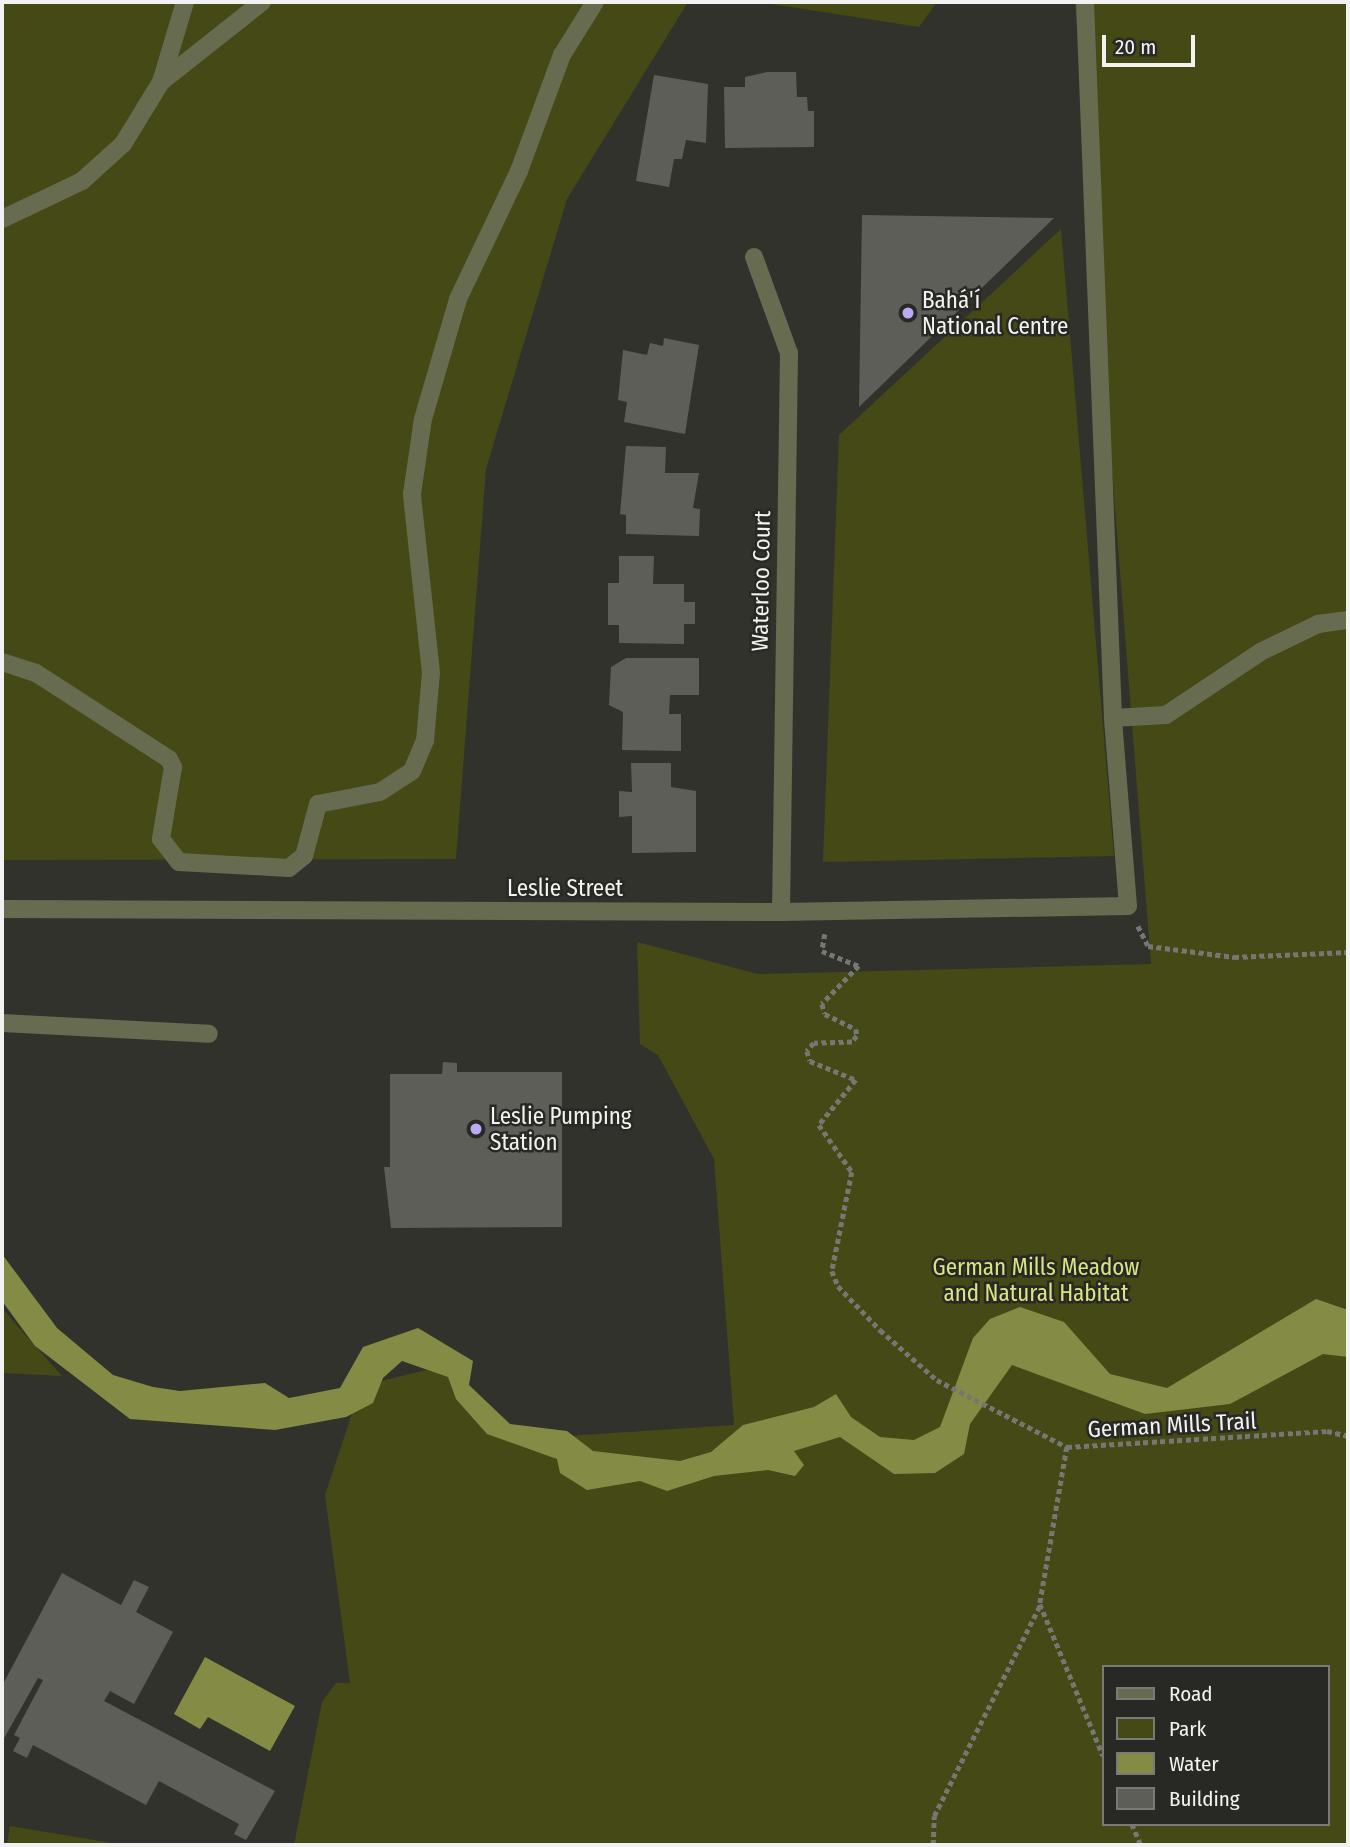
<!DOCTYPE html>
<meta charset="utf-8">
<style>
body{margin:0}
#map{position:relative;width:1350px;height:1847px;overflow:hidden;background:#32322d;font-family:"Fira Sans Condensed",sans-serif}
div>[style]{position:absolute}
.green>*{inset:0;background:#454915}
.water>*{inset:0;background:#848b44}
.building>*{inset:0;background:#5e5e59}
.path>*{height:4.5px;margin-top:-2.25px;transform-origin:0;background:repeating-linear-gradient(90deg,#767672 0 5px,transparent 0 8.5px)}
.minor>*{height:18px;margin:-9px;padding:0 9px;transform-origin:9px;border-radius:9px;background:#676b4f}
.dots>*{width:19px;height:19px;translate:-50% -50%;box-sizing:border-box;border:4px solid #282824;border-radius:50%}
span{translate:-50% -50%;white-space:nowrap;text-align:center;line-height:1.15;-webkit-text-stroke:5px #282824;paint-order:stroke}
.poi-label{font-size:23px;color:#f2f3f0}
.left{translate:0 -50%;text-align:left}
.street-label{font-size:23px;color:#f2f3f0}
.park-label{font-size:23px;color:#dae480}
.frame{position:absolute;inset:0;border:4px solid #f2f3f0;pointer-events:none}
.legend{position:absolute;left:1102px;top:1665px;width:228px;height:161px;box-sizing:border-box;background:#282824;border:2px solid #797976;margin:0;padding:9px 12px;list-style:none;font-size:21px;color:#f2f3f0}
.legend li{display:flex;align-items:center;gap:14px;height:35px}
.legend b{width:35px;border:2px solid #797976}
.scale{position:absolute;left:1102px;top:35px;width:93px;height:32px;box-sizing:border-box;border:4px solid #f2f3f0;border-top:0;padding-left:9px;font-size:21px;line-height:24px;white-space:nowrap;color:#f2f3f0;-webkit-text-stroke:5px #282824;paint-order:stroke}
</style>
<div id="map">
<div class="green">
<div style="clip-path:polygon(2px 2px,688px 2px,567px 199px,486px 469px,456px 859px,2px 860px)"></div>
<div style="clip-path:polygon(759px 2px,937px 2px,919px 27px)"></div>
<div style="clip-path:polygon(evenodd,1075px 2px,1348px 2px,1348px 1845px,294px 1845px,322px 1702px,336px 1683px,350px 1683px,325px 1495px,361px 1386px,442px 1366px,509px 1440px,734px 1425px,714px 1159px,658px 1055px,640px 1044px,637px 942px,758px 974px,1151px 964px,1075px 2px,1103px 1667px,1327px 1667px,1327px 1824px,1103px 1824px,1103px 1667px)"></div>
<div style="clip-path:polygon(1061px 229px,1114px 856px,823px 862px,839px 435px)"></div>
<div style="clip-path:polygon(2px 1308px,35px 1346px,62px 1376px,2px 1373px)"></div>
<div style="clip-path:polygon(10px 1826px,125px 1845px,7px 1845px)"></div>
</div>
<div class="water">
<div style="clip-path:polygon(2px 1254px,57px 1328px,113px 1375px,153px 1387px,180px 1391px,265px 1383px,289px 1398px,340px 1388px,363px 1347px,418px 1328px,473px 1361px,469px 1385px,510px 1424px,567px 1431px,593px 1451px,680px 1461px,711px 1452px,743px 1425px,814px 1407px,836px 1394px,851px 1417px,880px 1437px,914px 1440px,940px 1427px,973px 1338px,990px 1319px,1020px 1307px,1064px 1322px,1110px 1374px,1167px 1388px,1316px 1299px,1348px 1310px,1348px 1357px,1323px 1354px,1230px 1404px,1145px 1414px,1012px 1365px,970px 1424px,964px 1454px,935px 1473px,894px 1474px,840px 1437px,794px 1451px,804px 1465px,795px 1476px,768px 1470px,714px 1476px,667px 1491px,640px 1481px,587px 1490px,560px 1473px,557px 1459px,487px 1434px,456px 1399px,448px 1377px,402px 1361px,383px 1378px,373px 1403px,346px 1417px,275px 1430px,130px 1419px,35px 1346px,2px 1301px)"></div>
<div style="clip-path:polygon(205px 1657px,295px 1706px,270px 1751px,208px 1717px,200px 1729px,174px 1714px)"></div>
</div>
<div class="building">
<div style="clip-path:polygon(767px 72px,796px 72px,797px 97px,807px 97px,808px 111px,814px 111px,814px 147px,725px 148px,724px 87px,745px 87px,745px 77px)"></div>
<div style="clip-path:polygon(654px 75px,708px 84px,706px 143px,686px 140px,682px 159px,674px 159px,669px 187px,636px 181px)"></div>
<div style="clip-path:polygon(862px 215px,1054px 218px,859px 407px)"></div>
<div style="clip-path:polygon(664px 338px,699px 345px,685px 434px,624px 422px,627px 402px,618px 400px,623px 350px,647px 355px,650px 343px,663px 346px)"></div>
<div style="clip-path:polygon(626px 446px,666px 447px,665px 473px,699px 473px,693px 508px,700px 509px,699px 536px,626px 534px,626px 515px,620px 514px)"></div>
<div style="clip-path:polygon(619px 556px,654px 556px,653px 584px,684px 584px,684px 602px,695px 602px,695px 624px,684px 624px,684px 644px,619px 643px,619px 625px,608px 625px,608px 583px,619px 583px)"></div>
<div style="clip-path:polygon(626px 658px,699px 658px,699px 695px,670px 695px,669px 714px,681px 714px,681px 751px,622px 750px,623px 712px,609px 705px,611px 667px)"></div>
<div style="clip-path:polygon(631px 763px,671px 763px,671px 787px,696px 791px,696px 852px,632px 853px,632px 816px,619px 817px,619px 791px,632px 792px)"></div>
<div style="clip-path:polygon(443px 1062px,457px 1063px,457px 1072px,562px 1072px,562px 1227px,391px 1228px,384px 1167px,390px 1167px,390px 1074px,442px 1074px)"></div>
<div style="clip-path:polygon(62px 1573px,121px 1605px,134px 1580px,149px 1587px,136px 1612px,173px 1632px,134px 1704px,110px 1691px,104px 1701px,275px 1791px,246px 1840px,234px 1834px,239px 1824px,159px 1781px,146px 1805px,33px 1745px,27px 1758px,13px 1751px,20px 1738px,14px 1735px,43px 1680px,38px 1678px,2px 1742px,2px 1686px)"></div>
</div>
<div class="path">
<div style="left:1138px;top:926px;width:22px;rotate:63deg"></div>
<div style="left:1148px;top:946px;width:87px;rotate:7.3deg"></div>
<div style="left:1234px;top:957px;width:114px;rotate:-2.5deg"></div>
<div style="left:825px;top:934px;width:17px;rotate:100deg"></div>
<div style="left:822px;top:951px;width:40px;rotate:22deg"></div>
<div style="left:859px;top:966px;width:53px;rotate:134.2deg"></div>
<div style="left:822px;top:1004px;width:10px;rotate:73deg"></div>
<div style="left:825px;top:1014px;width:34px;rotate:26deg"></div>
<div style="left:856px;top:1029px;width:7px;rotate:82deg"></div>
<div style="left:857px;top:1036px;width:8px;rotate:130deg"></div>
<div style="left:852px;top:1042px;width:38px;rotate:178deg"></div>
<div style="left:814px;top:1043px;width:11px;rotate:131deg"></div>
<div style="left:807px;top:1051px;width:10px;rotate:73deg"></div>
<div style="left:810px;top:1061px;width:50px;rotate:22.4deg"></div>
<div style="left:856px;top:1080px;width:58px;rotate:129.4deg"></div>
<div style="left:819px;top:1125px;width:57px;rotate:54.9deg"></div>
<div style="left:852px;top:1172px;width:101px;rotate:101.4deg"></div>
<div style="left:832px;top:1271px;width:16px;rotate:68deg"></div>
<div style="left:838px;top:1286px;width:61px;rotate:46.3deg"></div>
<div style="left:880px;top:1330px;width:76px;rotate:41.3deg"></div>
<div style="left:937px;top:1380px;width:146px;rotate:27.3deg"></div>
<div style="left:1067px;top:1447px;width:260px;rotate:-3.5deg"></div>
<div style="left:1327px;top:1431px;width:22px;rotate:13deg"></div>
<div style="left:1067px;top:1447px;width:159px;rotate:99.8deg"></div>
<div style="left:1040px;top:1604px;width:164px;rotate:67.4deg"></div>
<div style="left:1132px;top:1824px;width:23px;rotate:67deg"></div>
<div style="left:933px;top:1845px;width:29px;rotate:-88deg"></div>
<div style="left:934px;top:1816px;width:236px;rotate:-63.3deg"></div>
</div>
<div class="minor">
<div style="left:161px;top:82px;width:84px;rotate:-73.3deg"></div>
<div style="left:2px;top:219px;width:89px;rotate:-25.4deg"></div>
<div style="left:82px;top:181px;width:55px;rotate:-42.1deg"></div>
<div style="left:123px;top:144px;width:73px;rotate:-58.5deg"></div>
<div style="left:161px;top:82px;width:129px;rotate:-38.4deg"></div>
<div style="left:754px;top:257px;width:102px;rotate:70deg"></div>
<div style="left:789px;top:353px;width:559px;rotate:90.82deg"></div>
<div style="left:2px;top:662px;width:36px;rotate:18deg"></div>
<div style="left:36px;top:673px;width:158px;rotate:32.9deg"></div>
<div style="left:169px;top:759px;width:9px;rotate:63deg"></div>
<div style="left:173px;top:767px;width:73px;rotate:99.5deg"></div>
<div style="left:161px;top:839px;width:29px;rotate:52deg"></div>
<div style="left:179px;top:862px;width:110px;rotate:3.1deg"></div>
<div style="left:289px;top:868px;width:19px;rotate:-39deg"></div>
<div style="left:304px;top:856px;width:54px;rotate:-74.9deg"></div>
<div style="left:318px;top:804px;width:63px;rotate:-11deg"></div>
<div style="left:380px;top:792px;width:38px;rotate:-33deg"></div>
<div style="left:412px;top:771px;width:33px;rotate:-67deg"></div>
<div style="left:425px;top:741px;width:68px;rotate:-85deg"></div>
<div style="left:431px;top:673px;width:180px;rotate:-96.1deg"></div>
<div style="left:412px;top:494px;width:76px;rotate:-81.7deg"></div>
<div style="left:423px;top:419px;width:125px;rotate:-73.7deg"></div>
<div style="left:458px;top:299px;width:142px;rotate:-64.5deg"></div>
<div style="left:519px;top:171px;width:124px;rotate:-69.7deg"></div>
<div style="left:562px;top:55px;width:62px;rotate:-58.1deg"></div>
<div style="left:1113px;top:718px;width:53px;rotate:-3.2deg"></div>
<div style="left:1166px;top:715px;width:115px;rotate:-33.7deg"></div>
<div style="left:1262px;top:651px;width:62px;rotate:-25.7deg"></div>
<div style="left:1318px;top:624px;width:30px;rotate:-8deg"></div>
<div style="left:2px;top:909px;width:779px;rotate:0.22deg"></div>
<div style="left:781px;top:912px;width:347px;rotate:-1deg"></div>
<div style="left:1128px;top:906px;width:189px;rotate:-94.6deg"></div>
<div style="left:1113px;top:718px;width:717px;rotate:-92.24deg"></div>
<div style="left:2px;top:1023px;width:207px;rotate:3deg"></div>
</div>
<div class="dots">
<div style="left:908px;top:313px;background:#baaaf6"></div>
<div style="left:476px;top:1129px;background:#baaaf6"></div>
</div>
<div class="poi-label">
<span class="left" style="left:922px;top:313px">Bahá'í<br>National Centre</span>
<span class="left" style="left:490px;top:1129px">Leslie Pumping<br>Station</span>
</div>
<div class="street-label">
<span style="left:761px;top:581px;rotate:-89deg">Waterloo Court</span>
<span style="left:565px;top:888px">Leslie Street</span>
<span style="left:1172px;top:1425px;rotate:-3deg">German Mills Trail</span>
</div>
<div class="park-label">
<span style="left:1036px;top:1280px">German Mills Meadow<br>and Natural Habitat</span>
</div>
<div class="frame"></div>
<ul class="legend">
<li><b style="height:9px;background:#676b4f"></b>Road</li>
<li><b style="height:19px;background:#454915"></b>Park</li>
<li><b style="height:19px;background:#848b44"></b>Water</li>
<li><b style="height:19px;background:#5e5e59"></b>Building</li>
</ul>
<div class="scale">20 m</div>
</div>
